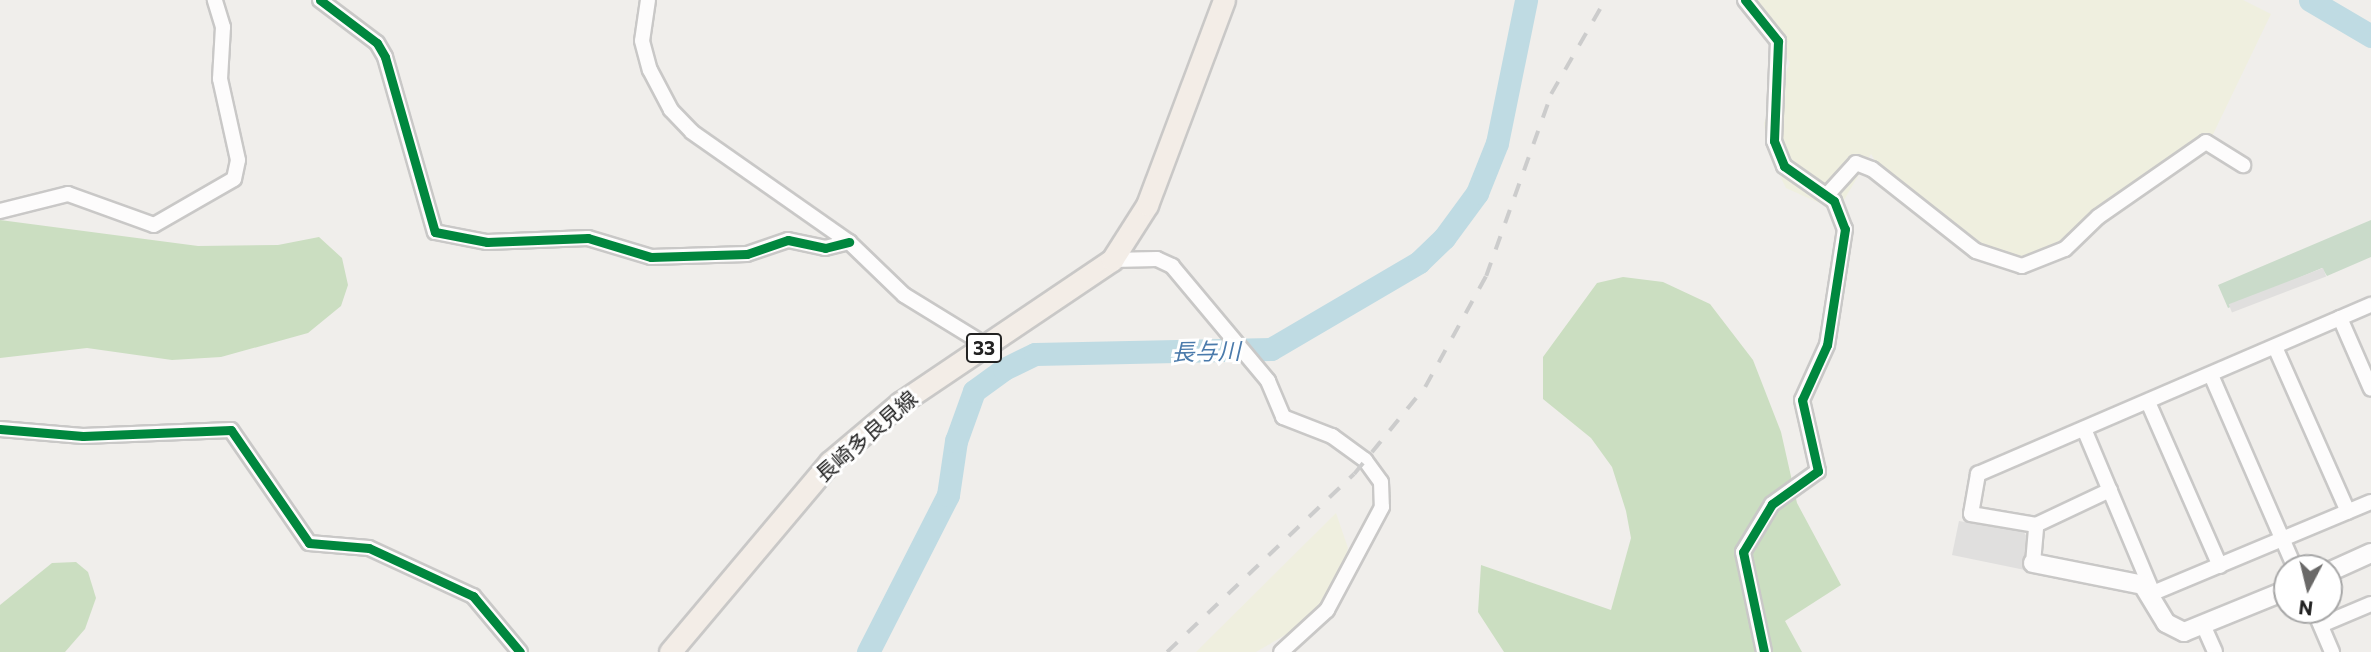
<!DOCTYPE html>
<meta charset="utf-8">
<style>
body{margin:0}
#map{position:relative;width:2371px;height:652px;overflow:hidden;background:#f0eeeb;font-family:Commissioner,"Noto Sans JP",sans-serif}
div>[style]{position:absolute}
.farmland>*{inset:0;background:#efefdf}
.forest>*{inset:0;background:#cbdec1}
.cemetery>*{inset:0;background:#cadbca}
.parking>*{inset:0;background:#e0dfde;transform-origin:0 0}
.river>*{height:23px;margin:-11.5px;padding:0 11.5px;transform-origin:11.5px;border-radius:11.5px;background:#bfdbe3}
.roads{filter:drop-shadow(2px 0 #c9c8c7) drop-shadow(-2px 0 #c9c8c7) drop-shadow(0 2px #c9c8c7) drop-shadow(0 -2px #c9c8c7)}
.minor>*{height:14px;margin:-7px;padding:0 7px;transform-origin:7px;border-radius:7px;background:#fdfcfc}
.tertiary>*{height:18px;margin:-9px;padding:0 9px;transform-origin:9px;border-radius:9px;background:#fdfcfc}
.primary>*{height:21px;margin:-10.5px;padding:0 10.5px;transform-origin:10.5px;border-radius:10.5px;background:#f3ede7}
.rail>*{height:3.5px;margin-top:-1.75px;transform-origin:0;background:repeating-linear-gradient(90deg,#ccc 0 14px,transparent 0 28px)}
.cycleway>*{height:9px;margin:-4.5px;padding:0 4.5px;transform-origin:4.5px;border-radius:4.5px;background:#00873e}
span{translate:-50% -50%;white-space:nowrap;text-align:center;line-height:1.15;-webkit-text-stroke:6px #fff;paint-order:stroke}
.shield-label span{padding:2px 5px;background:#fff;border:2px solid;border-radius:5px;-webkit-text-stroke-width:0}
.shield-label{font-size:19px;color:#222;font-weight:700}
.street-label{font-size:21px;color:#222}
.water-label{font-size:23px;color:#4a7aab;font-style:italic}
.north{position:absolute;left:2273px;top:554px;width:70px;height:70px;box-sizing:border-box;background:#fff;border:2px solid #a7a7a7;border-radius:50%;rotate:187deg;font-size:19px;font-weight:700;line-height:28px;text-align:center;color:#222}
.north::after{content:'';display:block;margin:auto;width:24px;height:32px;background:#6a6968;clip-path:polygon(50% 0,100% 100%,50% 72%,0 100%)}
</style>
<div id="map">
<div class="farmland">
<div style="clip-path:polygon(1755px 0,2243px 0,2271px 14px,2203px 155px,2125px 207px,2097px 210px,2044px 254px,2000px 267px,1977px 257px,1958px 230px,1925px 220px,1900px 202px,1871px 154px,1844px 200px,1826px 206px,1786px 188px,1768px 152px,1764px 123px,1790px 63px)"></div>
<div style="clip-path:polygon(1336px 513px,1348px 548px,1341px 574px,1309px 621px,1256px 652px,1196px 652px)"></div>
</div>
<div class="forest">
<div style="clip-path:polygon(0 220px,198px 246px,278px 245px,319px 237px,342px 258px,348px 285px,341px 306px,308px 333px,221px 357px,172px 360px,87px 348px,0 358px)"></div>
<div style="clip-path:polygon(1623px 277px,1663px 282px,1710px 304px,1753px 360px,1781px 432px,1797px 503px,1841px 585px,1785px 621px,1802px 652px,1504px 652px,1478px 612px,1481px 565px,1611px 610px,1631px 538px,1626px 511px,1612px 467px,1591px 438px,1543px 399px,1543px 357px,1597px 283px)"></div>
<div style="clip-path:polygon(76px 562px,88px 572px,96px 598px,85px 629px,65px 652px,0 652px,0 605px,52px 563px)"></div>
</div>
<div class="cemetery">
<div style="clip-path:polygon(2371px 220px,2371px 257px,2327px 276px,2322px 268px,2228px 308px,2218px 285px)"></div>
</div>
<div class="parking">
<div style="left:2323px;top:268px;width:9px;height:101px;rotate:69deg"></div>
<div style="clip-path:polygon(1959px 521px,2023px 531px,2029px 540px,2025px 570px,1952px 555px)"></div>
</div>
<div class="river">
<div style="left:2310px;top:0;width:71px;rotate:30.5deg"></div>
<div style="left:868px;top:652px;width:176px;rotate:-63deg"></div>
<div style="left:948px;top:495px;width:55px;rotate:-81.6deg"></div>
<div style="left:956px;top:441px;width:53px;rotate:-70.2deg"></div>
<div style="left:974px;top:391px;width:37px;rotate:-36deg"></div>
<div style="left:1004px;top:369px;width:34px;rotate:-26deg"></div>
<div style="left:1035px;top:354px;width:236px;rotate:-1.2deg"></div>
<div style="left:1271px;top:349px;width:172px;rotate:-30.4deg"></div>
<div style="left:1419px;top:262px;width:35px;rotate:-44deg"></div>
<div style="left:1444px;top:238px;width:56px;rotate:-53.7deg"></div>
<div style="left:1477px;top:193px;width:54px;rotate:-68.2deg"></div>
<div style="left:1497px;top:143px;width:146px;rotate:-78.5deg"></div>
</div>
<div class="roads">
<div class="minor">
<div style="left:320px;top:0;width:71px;rotate:37deg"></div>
<div style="left:377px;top:43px;width:16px;rotate:60deg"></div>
<div style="left:385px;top:57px;width:182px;rotate:74.1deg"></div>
<div style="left:435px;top:232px;width:53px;rotate:10.9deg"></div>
<div style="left:487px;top:242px;width:101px;rotate:-2.3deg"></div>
<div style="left:588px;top:238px;width:66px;rotate:16.8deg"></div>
<div style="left:651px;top:257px;width:96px;rotate:-1.8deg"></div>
<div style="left:747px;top:254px;width:43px;rotate:-18.9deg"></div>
<div style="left:788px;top:240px;width:38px;rotate:12deg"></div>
<div style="left:825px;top:248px;width:25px;rotate:-14deg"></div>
<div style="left:648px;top:0;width:41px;rotate:98.3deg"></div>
<div style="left:642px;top:41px;width:30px;rotate:75deg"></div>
<div style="left:650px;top:70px;width:45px;rotate:62.3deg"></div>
<div style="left:671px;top:110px;width:30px;rotate:46deg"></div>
<div style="left:692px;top:132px;width:192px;rotate:35deg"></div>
<div style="left:849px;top:242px;width:76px;rotate:43.9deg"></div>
<div style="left:904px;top:295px;width:97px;rotate:31.6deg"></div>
<div style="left:1745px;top:0;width:53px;rotate:51.2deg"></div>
<div style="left:1778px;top:41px;width:100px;rotate:92.3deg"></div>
<div style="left:1774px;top:141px;width:27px;rotate:68deg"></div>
<div style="left:1784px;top:166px;width:61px;rotate:35deg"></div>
<div style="left:1834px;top:201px;width:30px;rotate:69deg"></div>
<div style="left:1845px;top:229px;width:117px;rotate:98.8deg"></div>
<div style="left:1827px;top:345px;width:60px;rotate:114.4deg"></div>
<div style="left:1802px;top:400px;width:73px;rotate:77.3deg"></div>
<div style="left:1818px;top:471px;width:57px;rotate:144.3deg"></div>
<div style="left:1772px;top:504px;width:56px;rotate:121.1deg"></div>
<div style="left:1743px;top:552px;width:102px;rotate:78.1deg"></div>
<div style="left:1827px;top:195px;width:43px;rotate:-47.8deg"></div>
<div style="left:1856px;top:163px;width:17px;rotate:21deg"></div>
<div style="left:1872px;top:169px;width:132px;rotate:38.3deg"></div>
<div style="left:1976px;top:251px;width:48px;rotate:18.1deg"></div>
<div style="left:2022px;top:266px;width:46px;rotate:-21.6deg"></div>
<div style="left:2065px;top:249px;width:46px;rotate:-44.1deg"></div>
<div style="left:2098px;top:217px;width:131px;rotate:-34.8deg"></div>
<div style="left:2206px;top:142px;width:44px;rotate:31.9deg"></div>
<div style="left:0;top:211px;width:70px;rotate:-14deg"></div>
<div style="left:68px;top:194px;width:91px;rotate:19.8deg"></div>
<div style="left:154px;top:225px;width:92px;rotate:-29.9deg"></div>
<div style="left:234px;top:179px;width:19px;rotate:-78deg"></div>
<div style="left:238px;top:160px;width:83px;rotate:-102.5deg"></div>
<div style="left:220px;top:79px;width:52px;rotate:-86.7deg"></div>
<div style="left:223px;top:27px;width:28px;rotate:-107deg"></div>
<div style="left:1112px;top:260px;width:45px;rotate:-1.3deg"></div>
<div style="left:1157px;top:259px;width:17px;rotate:25deg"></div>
<div style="left:1172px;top:266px;width:150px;rotate:50.1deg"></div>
<div style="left:1268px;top:381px;width:39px;rotate:67deg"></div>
<div style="left:1283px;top:417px;width:53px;rotate:21.2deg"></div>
<div style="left:1332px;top:436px;width:41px;rotate:36deg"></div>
<div style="left:1365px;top:460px;width:27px;rotate:54deg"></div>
<div style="left:1381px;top:482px;width:25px;rotate:88deg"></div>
<div style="left:1382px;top:507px;width:117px;rotate:118.1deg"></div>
<div style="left:1327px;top:610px;width:62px;rotate:137.6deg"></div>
<div style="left:2340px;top:318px;width:77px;rotate:66.4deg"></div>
<div style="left:2275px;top:347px;width:180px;rotate:66.1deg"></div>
<div style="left:2211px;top:375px;width:210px;rotate:66.5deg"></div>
<div style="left:2148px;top:402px;width:179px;rotate:66.3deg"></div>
<div style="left:0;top:429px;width:83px;rotate:4.8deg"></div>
<div style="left:83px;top:436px;width:148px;rotate:-2.3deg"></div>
<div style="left:231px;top:430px;width:137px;rotate:55.4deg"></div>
<div style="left:309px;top:543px;width:60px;rotate:4.8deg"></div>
<div style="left:369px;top:548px;width:115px;rotate:24.8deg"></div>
<div style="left:473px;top:596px;width:73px;rotate:50deg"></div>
<div style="left:2084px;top:429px;width:178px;rotate:67.2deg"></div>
<div style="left:2153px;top:593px;width:236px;rotate:-22.7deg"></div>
<div style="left:2110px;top:490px;width:82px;rotate:154.7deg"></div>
<div style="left:2036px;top:525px;width:66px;rotate:-170.4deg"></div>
<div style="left:1971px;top:514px;width:41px;rotate:-80.1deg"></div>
<div style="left:1978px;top:474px;width:428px;rotate:-23.3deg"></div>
<div style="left:2033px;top:563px;width:38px;rotate:-85deg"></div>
<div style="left:2314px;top:610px;width:46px;rotate:66.8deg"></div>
<div style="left:2321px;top:625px;width:54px;rotate:-22.8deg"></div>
<div style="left:2204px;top:627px;width:27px;rotate:66deg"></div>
</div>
<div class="tertiary">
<div style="left:2033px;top:563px;width:112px;rotate:11.3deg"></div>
<div style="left:2143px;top:585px;width:44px;rotate:58.8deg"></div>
<div style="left:2166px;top:623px;width:20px;rotate:27deg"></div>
<div style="left:2184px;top:632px;width:111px;rotate:-22.2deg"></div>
<div style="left:2329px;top:572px;width:46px;rotate:-24.3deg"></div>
</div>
<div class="primary">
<div style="left:670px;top:652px;width:248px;rotate:-49.9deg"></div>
<div style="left:830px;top:462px;width:92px;rotate:-40.1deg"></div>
<div style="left:900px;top:403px;width:256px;rotate:-34deg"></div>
<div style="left:1112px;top:260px;width:65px;rotate:-57.5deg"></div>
<div style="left:1147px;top:205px;width:219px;rotate:-69.4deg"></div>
</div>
</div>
<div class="rail">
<div style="left:1167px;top:652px;width:258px;rotate:-43.6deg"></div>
<div style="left:1354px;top:474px;width:112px;rotate:-50.8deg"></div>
<div style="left:1425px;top:387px;width:127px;rotate:-61.2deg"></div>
<div style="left:1486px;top:276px;width:193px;rotate:-70.3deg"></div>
<div style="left:1551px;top:94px;width:108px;rotate:-60.1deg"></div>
</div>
<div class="cycleway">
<div style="left:320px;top:0;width:71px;rotate:37deg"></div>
<div style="left:377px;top:43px;width:16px;rotate:60deg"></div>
<div style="left:385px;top:57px;width:182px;rotate:74.1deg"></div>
<div style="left:435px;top:232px;width:53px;rotate:10.9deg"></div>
<div style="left:487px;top:242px;width:101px;rotate:-2.3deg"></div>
<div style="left:588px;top:238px;width:66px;rotate:16.8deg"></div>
<div style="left:651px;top:257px;width:96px;rotate:-1.8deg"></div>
<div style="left:747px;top:254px;width:43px;rotate:-18.9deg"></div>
<div style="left:788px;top:240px;width:38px;rotate:12deg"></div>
<div style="left:825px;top:248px;width:25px;rotate:-14deg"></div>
<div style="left:1745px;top:0;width:53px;rotate:51.2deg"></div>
<div style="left:1778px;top:41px;width:100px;rotate:92.3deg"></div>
<div style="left:1774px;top:141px;width:27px;rotate:68deg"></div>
<div style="left:1784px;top:166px;width:61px;rotate:35deg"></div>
<div style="left:1834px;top:201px;width:30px;rotate:69deg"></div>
<div style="left:1845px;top:229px;width:117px;rotate:98.8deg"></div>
<div style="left:1827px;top:345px;width:60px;rotate:114.4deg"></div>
<div style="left:1802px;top:400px;width:73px;rotate:77.3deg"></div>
<div style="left:1818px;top:471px;width:57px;rotate:144.3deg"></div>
<div style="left:1772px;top:504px;width:56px;rotate:121.1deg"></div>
<div style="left:1743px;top:552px;width:102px;rotate:78.1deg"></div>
<div style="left:0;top:429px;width:83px;rotate:4.8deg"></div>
<div style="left:83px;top:436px;width:148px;rotate:-2.3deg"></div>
<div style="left:231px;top:430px;width:137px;rotate:55.4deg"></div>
<div style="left:309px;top:543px;width:60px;rotate:4.8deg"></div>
<div style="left:369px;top:548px;width:115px;rotate:24.8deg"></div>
<div style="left:473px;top:596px;width:73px;rotate:50deg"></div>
</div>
<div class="shield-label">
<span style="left:984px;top:348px">33</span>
</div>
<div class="street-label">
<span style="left:866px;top:436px;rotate:-41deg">長崎多良見線</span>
</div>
<div class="water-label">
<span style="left:1206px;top:351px;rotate:-1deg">長与川</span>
</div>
<div class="north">N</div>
</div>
